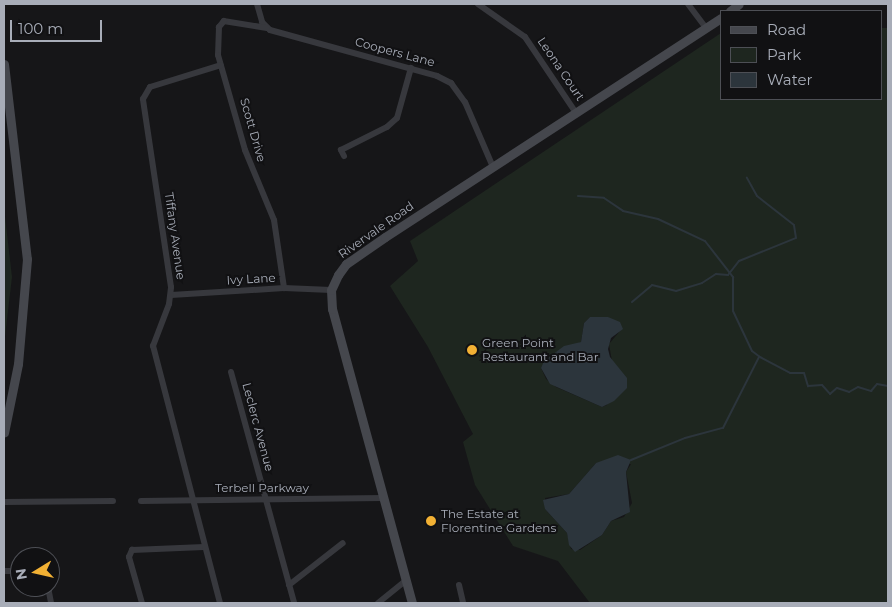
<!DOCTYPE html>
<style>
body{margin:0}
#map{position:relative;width:892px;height:607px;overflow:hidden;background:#161618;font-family:Montserrat,sans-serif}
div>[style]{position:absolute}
.green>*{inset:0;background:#1e261f}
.water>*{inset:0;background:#2c353c}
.stream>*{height:2px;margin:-1px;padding:0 1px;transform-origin:1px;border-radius:1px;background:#2c353c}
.street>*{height:6px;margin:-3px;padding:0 3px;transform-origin:3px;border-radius:3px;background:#37383d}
.secondary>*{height:9px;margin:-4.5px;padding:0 4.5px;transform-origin:4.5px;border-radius:4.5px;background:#45474d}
.dots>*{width:14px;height:14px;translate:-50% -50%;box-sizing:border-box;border:2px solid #111113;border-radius:50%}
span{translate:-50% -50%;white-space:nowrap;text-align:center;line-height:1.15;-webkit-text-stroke:4px #111113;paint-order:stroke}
.street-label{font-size:12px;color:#a8adb8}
.poi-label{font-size:12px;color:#a8adb8}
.left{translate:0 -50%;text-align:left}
.frame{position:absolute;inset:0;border:5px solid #a8adb8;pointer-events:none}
.legend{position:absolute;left:720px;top:10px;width:162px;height:90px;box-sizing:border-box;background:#111113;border:1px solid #4d4f55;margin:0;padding:6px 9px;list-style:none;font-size:15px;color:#a8adb8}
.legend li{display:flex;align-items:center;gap:10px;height:25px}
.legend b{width:25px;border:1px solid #4d4f55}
.north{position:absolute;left:10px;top:547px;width:50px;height:50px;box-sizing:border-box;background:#111113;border:1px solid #4d4f55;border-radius:50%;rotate:261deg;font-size:14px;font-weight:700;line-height:20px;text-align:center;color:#a8adb8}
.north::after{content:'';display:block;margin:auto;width:18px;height:22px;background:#f2b134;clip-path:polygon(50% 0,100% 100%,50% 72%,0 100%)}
.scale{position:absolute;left:10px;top:20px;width:92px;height:22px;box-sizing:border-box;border:2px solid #a8adb8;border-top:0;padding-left:6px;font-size:15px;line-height:18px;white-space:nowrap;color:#a8adb8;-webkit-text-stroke:4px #111113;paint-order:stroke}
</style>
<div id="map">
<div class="green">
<div style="clip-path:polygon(evenodd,881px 28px,888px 28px,888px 603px,590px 603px,558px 561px,513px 546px,475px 485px,463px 442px,473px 434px,428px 347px,390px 286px,418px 261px,410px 241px,721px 33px,721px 99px,881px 99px,881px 28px,590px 317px,608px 317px,620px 331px,609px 344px,612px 361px,607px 405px,602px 407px,556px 387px,546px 379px,541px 368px,546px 359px,581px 342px,584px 323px,590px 317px,881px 28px,596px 463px,631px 464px,626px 472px,632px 503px,624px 517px,611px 521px,602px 535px,580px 550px,571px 549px,567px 533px,545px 509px,545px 498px,569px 494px,596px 463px)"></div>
<div style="clip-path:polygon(4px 208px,12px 277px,4px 345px)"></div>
</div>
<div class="water">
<div style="clip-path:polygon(590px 317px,608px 317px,620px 322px,623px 329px,611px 338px,608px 349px,610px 357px,627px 378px,627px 388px,614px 401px,602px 407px,550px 384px,541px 368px,544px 361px,564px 346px,581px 342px,584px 323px)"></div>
<div style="clip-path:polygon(618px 455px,631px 460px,626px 472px,630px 512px,611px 521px,602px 535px,575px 552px,569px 545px,567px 533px,545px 509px,543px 500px,569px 494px,596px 463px)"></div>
</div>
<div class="stream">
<div style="left:578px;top:196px;width:26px;rotate:4deg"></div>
<div style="left:604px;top:198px;width:23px;rotate:34deg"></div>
<div style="left:623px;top:211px;width:36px;rotate:13deg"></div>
<div style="left:658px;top:219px;width:52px;rotate:25.1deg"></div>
<div style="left:705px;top:241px;width:46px;rotate:52.1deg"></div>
<div style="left:733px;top:277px;width:34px;rotate:90deg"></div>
<div style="left:733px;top:311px;width:44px;rotate:64.6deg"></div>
<div style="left:752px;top:351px;width:10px;rotate:37deg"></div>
<div style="left:760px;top:357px;width:34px;rotate:28deg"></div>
<div style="left:790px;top:373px;width:14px"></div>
<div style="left:804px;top:373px;width:14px;rotate:73deg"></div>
<div style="left:808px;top:386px;width:14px;rotate:-4deg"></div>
<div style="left:822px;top:385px;width:12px;rotate:48deg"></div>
<div style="left:830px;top:394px;width:9px;rotate:-41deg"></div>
<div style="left:837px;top:388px;width:13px;rotate:18deg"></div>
<div style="left:849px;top:392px;width:10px;rotate:-29deg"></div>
<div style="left:858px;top:387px;width:14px;rotate:17deg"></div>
<div style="left:871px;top:391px;width:9px;rotate:-49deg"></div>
<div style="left:877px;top:384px;width:11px;rotate:10deg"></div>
<div style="left:632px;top:302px;width:26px;rotate:-40deg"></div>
<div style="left:652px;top:285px;width:25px;rotate:14deg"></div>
<div style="left:676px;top:291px;width:27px;rotate:-17deg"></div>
<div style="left:702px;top:283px;width:17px;rotate:-33deg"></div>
<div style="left:716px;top:274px;width:12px;rotate:5deg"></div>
<div style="left:728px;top:275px;width:18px;rotate:-52deg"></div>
<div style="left:739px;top:261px;width:61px;rotate:-22deg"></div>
<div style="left:796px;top:238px;width:13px;rotate:-99deg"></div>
<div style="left:794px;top:225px;width:47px;rotate:-141.9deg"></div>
<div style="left:757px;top:196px;width:21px;rotate:-119deg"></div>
<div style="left:631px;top:460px;width:58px;rotate:-22.2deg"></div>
<div style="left:685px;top:438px;width:39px;rotate:-15deg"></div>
<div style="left:723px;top:428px;width:80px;rotate:-63.1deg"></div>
</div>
<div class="street">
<div style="left:257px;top:4px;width:19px;rotate:74deg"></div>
<div style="left:262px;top:22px;width:11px;rotate:45deg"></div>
<div style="left:270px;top:30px;width:173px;rotate:15.4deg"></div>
<div style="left:437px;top:76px;width:16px;rotate:27deg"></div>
<div style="left:451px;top:83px;width:24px;rotate:54deg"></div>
<div style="left:465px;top:102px;width:71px;rotate:66.7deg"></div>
<div style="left:478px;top:4px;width:57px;rotate:35.1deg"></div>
<div style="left:525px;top:37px;width:92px;rotate:56.1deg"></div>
<div style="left:688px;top:4px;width:30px;rotate:53deg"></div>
<div style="left:267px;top:28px;width:44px;rotate:-170.8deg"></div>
<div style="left:224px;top:21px;width:8px;rotate:130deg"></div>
<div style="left:219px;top:27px;width:28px;rotate:92deg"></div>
<div style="left:218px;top:55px;width:99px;rotate:74.1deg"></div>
<div style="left:245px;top:150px;width:76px;rotate:67.5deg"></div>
<div style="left:274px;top:220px;width:69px;rotate:81.6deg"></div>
<div style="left:344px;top:156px;width:7px;rotate:-117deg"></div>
<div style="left:341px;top:150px;width:51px;rotate:-26.6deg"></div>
<div style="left:387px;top:127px;width:13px;rotate:-42deg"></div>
<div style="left:397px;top:118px;width:52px;rotate:-74.4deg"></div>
<div style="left:171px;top:295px;width:113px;rotate:-3.5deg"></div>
<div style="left:284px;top:288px;width:47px;rotate:2.4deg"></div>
<div style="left:231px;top:372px;width:239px;rotate:74.7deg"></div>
<div style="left:141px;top:501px;width:242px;rotate:-0.7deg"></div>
<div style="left:4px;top:502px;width:109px;rotate:-0.5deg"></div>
<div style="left:4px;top:571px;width:16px"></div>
<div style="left:289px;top:585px;width:68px;rotate:-37.9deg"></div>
<div style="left:459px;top:585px;width:18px;rotate:77deg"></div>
<div style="left:48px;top:587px;width:16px;rotate:79deg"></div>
<div style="left:142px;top:603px;width:48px;rotate:-105.8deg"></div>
<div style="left:129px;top:557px;width:8px;rotate:-67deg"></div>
<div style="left:132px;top:550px;width:72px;rotate:-2.4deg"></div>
<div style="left:220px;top:603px;width:266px;rotate:-104.6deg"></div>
<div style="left:153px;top:346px;width:45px;rotate:-69.1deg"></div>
<div style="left:169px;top:304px;width:17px;rotate:-83deg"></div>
<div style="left:171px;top:287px;width:190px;rotate:-98.5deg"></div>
<div style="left:143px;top:99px;width:14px;rotate:-60deg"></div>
<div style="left:150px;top:87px;width:74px;rotate:-17.2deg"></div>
<div style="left:378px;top:603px;width:35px;rotate:-39deg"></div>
</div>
<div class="secondary">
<div style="left:730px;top:11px;width:11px;rotate:-38deg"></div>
<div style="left:4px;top:64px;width:196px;rotate:83.3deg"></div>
<div style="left:27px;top:259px;width:105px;rotate:94.9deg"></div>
<div style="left:18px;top:364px;width:70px;rotate:101.5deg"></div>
<div style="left:412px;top:603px;width:305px;rotate:-105.2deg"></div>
<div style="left:332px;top:309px;width:19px;rotate:-93deg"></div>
<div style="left:331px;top:290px;width:17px;rotate:-65deg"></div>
<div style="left:338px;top:275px;width:14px;rotate:-54deg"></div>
<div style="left:346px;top:264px;width:47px;rotate:-34.7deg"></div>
<div style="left:385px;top:237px;width:401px;rotate:-33.1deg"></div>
</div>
<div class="dots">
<div style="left:472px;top:350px;background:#f2b134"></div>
<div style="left:431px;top:521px;background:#f2b134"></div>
</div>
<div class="street-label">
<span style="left:395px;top:52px;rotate:15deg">Coopers Lane</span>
<span style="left:561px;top:69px;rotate:56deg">Leona Court</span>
<span style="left:253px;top:130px;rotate:74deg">Scott Drive</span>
<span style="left:376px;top:230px;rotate:-35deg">Rivervale Road</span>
<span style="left:175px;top:236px;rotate:82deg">Tiffany Avenue</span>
<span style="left:251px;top:279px;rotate:-3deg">Ivy Lane</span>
<span style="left:258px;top:427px;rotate:75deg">Leclerc Avenue</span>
<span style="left:262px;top:488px">Terbell Parkway</span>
</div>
<div class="poi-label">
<span class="left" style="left:482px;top:350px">Green Point<br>Restaurant and Bar</span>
<span class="left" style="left:441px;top:521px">The Estate at<br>Florentine Gardens</span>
</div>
<div class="frame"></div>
<ul class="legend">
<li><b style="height:6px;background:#45474d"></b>Road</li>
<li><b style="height:14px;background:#1e261f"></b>Park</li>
<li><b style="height:14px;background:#2c353c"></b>Water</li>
</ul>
<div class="north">N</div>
<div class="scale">100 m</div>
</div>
